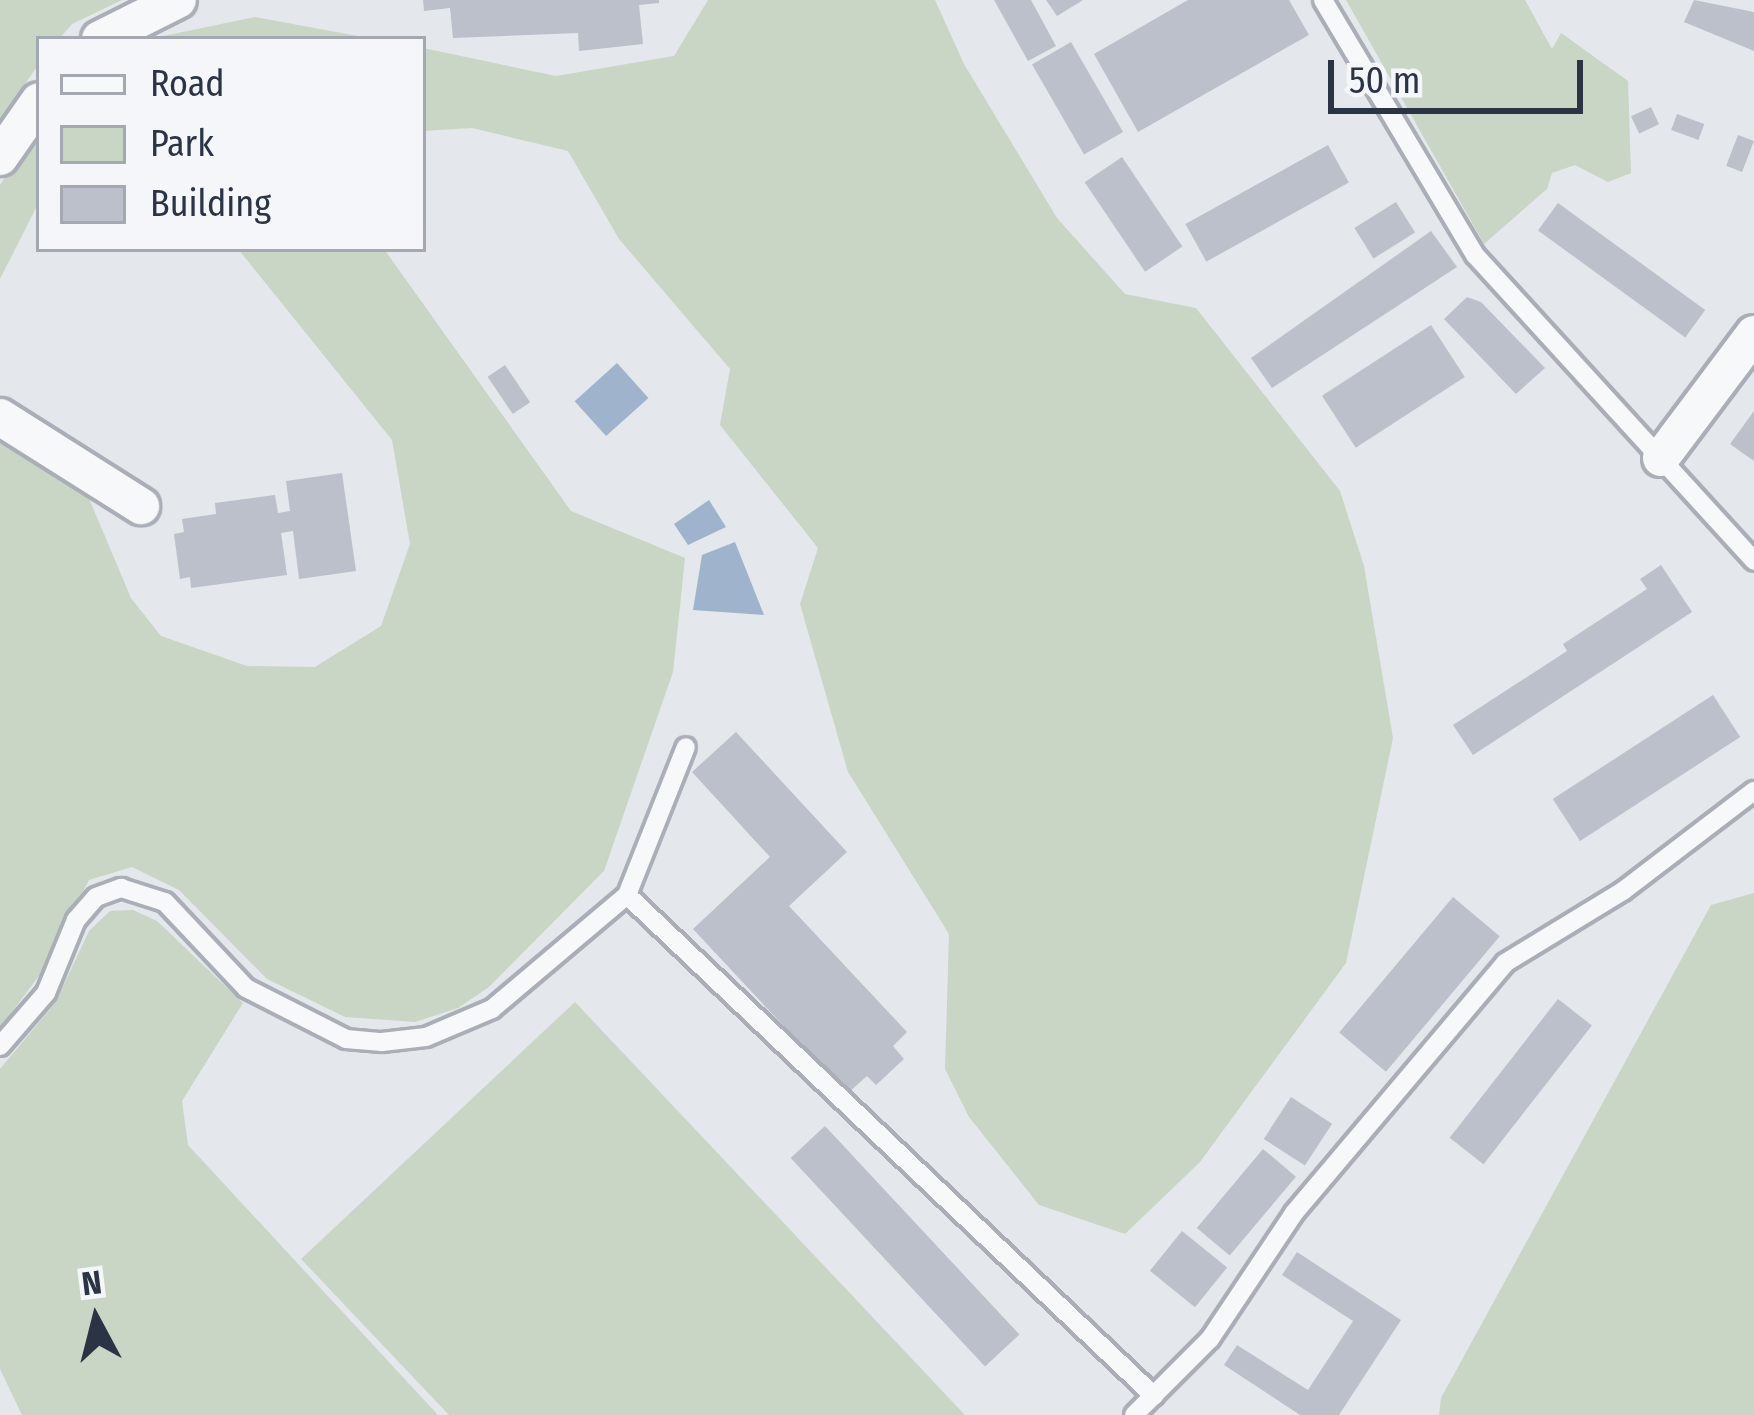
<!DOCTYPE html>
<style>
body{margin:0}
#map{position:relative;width:1754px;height:1415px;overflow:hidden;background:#e4e7ec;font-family:"Fira Sans Condensed",sans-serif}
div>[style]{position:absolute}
.green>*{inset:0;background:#c9d6c5}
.water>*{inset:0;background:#9fb4cc;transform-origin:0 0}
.building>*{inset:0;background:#bbc0ca;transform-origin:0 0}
.roads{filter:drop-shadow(3px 0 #a9aeb7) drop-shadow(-3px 0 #a9aeb7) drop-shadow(0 3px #a9aeb7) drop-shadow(0 -3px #a9aeb7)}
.lane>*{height:18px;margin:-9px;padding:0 9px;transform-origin:9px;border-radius:9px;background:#f7f8fa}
.street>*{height:36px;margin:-18px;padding:0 18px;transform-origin:18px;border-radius:18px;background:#f7f8fa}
span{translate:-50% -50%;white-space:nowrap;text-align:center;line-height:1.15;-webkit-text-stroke:10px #f4f6f9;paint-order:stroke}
.legend{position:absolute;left:36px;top:36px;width:390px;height:216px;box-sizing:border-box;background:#f4f6f9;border:3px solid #a4a8b1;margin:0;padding:15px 21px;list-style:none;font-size:36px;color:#2b3445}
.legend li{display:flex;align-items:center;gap:24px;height:60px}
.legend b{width:60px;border:3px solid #a4a8b1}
.north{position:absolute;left:36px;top:1259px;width:120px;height:120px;-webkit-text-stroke:9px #f4f6f9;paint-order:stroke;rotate:353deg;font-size:33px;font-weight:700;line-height:48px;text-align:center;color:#2b3445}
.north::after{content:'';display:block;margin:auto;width:42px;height:54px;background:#2b3445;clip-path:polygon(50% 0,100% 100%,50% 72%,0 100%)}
.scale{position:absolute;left:1328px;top:60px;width:255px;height:54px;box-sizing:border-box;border:6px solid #2b3445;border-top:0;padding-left:15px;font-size:36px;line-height:42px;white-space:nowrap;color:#2b3445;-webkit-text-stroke:9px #f4f6f9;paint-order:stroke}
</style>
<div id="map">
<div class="green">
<div style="clip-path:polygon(0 0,122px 0,72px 24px,59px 39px,39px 39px,39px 64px,0 119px)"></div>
<div style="clip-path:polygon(708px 0,935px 0,964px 64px,1057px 218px,1125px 294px,1196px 308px,1340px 491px,1364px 566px,1393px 738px,1346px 963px,1200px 1162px,1125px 1234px,1039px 1205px,969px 1117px,945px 1069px,949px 934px,848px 772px,800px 604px,818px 548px,720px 425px,730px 369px,619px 239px,568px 151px,472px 128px,423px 131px,423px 48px,556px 76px,674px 56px)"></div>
<div style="clip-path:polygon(1346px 0,1525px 0,1552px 49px,1561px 33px,1628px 81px,1631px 173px,1608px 182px,1575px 165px,1552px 173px,1547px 189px,1484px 244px)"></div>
<div style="clip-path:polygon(255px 17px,374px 39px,149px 39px)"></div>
<div style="clip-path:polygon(39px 125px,39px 202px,0 279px,0 185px)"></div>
<div style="clip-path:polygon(238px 249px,384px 249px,571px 511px,685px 558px,673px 672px,604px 871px,489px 987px,458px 1008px,415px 1022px,345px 1017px,267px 979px,179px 890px,132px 867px,89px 880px,44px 969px,0 1028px,0 443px,85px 489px,131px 598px,161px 636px,247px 666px,315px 667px,381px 626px,410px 544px,392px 440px)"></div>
<div style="clip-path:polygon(1754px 893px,1754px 1415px,1439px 1415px,1441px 1398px,1711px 905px)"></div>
<div style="clip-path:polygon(133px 910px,157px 921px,243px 1003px,182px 1101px,188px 1145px,438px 1415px,22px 1415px,0 1369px,0 1069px,55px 1003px,89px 931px,110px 911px)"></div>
<div style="clip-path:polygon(575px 1002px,965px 1415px,449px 1415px,301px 1259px)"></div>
</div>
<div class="water">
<div style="left:617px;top:363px;width:47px;height:57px;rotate:48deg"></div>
<div style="clip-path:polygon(709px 500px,726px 527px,688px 545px,674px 524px)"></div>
<div style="clip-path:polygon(735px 542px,764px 615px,693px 610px,702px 555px)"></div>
</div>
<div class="building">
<div style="clip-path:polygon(423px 0,659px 0,659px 3px,639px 5px,643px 44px,579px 51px,578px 33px,453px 38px,450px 8px,424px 11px)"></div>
<div style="clip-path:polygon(994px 0,1031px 0,1056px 46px,1028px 61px)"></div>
<div style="clip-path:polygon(1046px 0,1083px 0,1057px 16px)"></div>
<div style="clip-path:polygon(1188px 0,1289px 0,1309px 35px,1138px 132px,1094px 54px)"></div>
<div style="clip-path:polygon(1694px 0,1754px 12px,1754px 51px,1684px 22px)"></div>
<div style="left:1071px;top:42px;width:104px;height:45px;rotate:60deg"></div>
<div style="left:1651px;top:107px;width:19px;height:22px;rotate:65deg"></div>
<div style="left:1677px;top:114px;width:29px;height:17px;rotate:20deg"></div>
<div style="left:1738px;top:135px;width:17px;height:33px;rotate:21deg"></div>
<div style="left:1328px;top:145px;width:43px;height:163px;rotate:61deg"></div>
<div style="left:1122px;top:157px;width:108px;height:45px;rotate:56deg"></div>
<div style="left:1396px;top:202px;width:36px;height:49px;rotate:58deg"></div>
<div style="left:1558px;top:203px;width:182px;height:34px;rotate:36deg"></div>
<div style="clip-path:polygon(1431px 231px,1457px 267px,1272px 388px,1251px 358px)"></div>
<div style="clip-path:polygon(1467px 297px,1481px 302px,1545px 368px,1516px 394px,1444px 319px)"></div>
<div style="left:1431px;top:325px;width:62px;height:130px;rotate:57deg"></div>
<div style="left:505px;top:365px;width:45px;height:21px;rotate:56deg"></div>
<div style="clip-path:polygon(1754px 411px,1754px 461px,1730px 444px)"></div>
<div style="clip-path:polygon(342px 473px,356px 571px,299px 579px,293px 531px,281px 533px,287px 575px,191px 588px,190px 577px,180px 579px,174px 534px,184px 532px,182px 519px,216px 514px,215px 503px,275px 495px,278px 513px,290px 511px,286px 481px)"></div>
<div style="clip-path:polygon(1661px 565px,1692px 612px,1473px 755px,1453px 725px,1567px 651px,1563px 644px,1647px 589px,1640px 579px)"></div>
<div style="left:1713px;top:695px;width:50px;height:191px;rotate:57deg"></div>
<div style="clip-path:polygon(736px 732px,847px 852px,789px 906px,907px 1032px,893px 1046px,904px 1059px,876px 1085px,867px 1076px,847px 1094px,693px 929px,770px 857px,692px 772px)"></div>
<div style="left:1453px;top:897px;width:61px;height:177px;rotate:40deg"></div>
<div style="left:1558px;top:999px;width:43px;height:176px;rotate:38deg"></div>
<div style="left:1291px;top:1097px;width:49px;height:50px;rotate:33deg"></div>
<div style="left:825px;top:1126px;width:285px;height:47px;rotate:47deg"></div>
<div style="left:1263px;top:1149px;width:43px;height:103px;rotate:40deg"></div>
<div style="left:1182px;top:1231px;width:58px;height:51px;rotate:39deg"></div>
<div style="clip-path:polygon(1297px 1252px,1401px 1320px,1339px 1415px,1300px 1415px,1224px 1365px,1237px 1345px,1308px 1390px,1353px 1321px,1282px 1275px)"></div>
</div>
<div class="roads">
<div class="lane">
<div style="left:1323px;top:0;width:297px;rotate:59.2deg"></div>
<div style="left:1475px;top:255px;width:414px;rotate:47.6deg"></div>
<div style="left:627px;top:895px;width:159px;rotate:-68.3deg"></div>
<div style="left:0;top:1046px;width:70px;rotate:-49deg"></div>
<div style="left:46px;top:993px;width:79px;rotate:-67.7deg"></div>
<div style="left:76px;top:920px;width:30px;rotate:-49deg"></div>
<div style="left:96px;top:897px;width:27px;rotate:-20deg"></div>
<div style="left:121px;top:888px;width:46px;rotate:17.7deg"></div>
<div style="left:165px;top:902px;width:118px;rotate:46.7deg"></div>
<div style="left:246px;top:988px;width:112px;rotate:27deg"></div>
<div style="left:346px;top:1039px;width:36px;rotate:5deg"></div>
<div style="left:382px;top:1042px;width:44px;rotate:-6.5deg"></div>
<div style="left:426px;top:1037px;width:72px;rotate:-23deg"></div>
<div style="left:492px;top:1009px;width:177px;rotate:-40.2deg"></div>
<div style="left:627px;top:895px;width:727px;rotate:43.55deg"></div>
<div style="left:1134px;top:1415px;width:107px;rotate:-45deg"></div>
<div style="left:1210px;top:1339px;width:151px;rotate:-56.3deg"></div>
<div style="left:1294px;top:1213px;width:327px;rotate:-49.8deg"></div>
<div style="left:1505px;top:963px;width:138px;rotate:-31.4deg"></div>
<div style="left:1623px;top:891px;width:165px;rotate:-37.4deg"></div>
</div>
<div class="street">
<div style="left:100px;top:39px;width:87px;rotate:-26.6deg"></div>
<div style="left:0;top:157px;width:68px;rotate:-55.1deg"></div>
<div style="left:0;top:417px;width:167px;rotate:32.3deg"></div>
<div style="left:1661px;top:458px;width:155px;rotate:-53.1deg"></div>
</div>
</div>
<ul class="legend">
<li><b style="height:15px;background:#f7f8fa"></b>Road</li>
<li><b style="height:33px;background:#c9d6c5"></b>Park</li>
<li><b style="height:33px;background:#bbc0ca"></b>Building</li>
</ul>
<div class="north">N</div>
<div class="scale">50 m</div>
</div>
